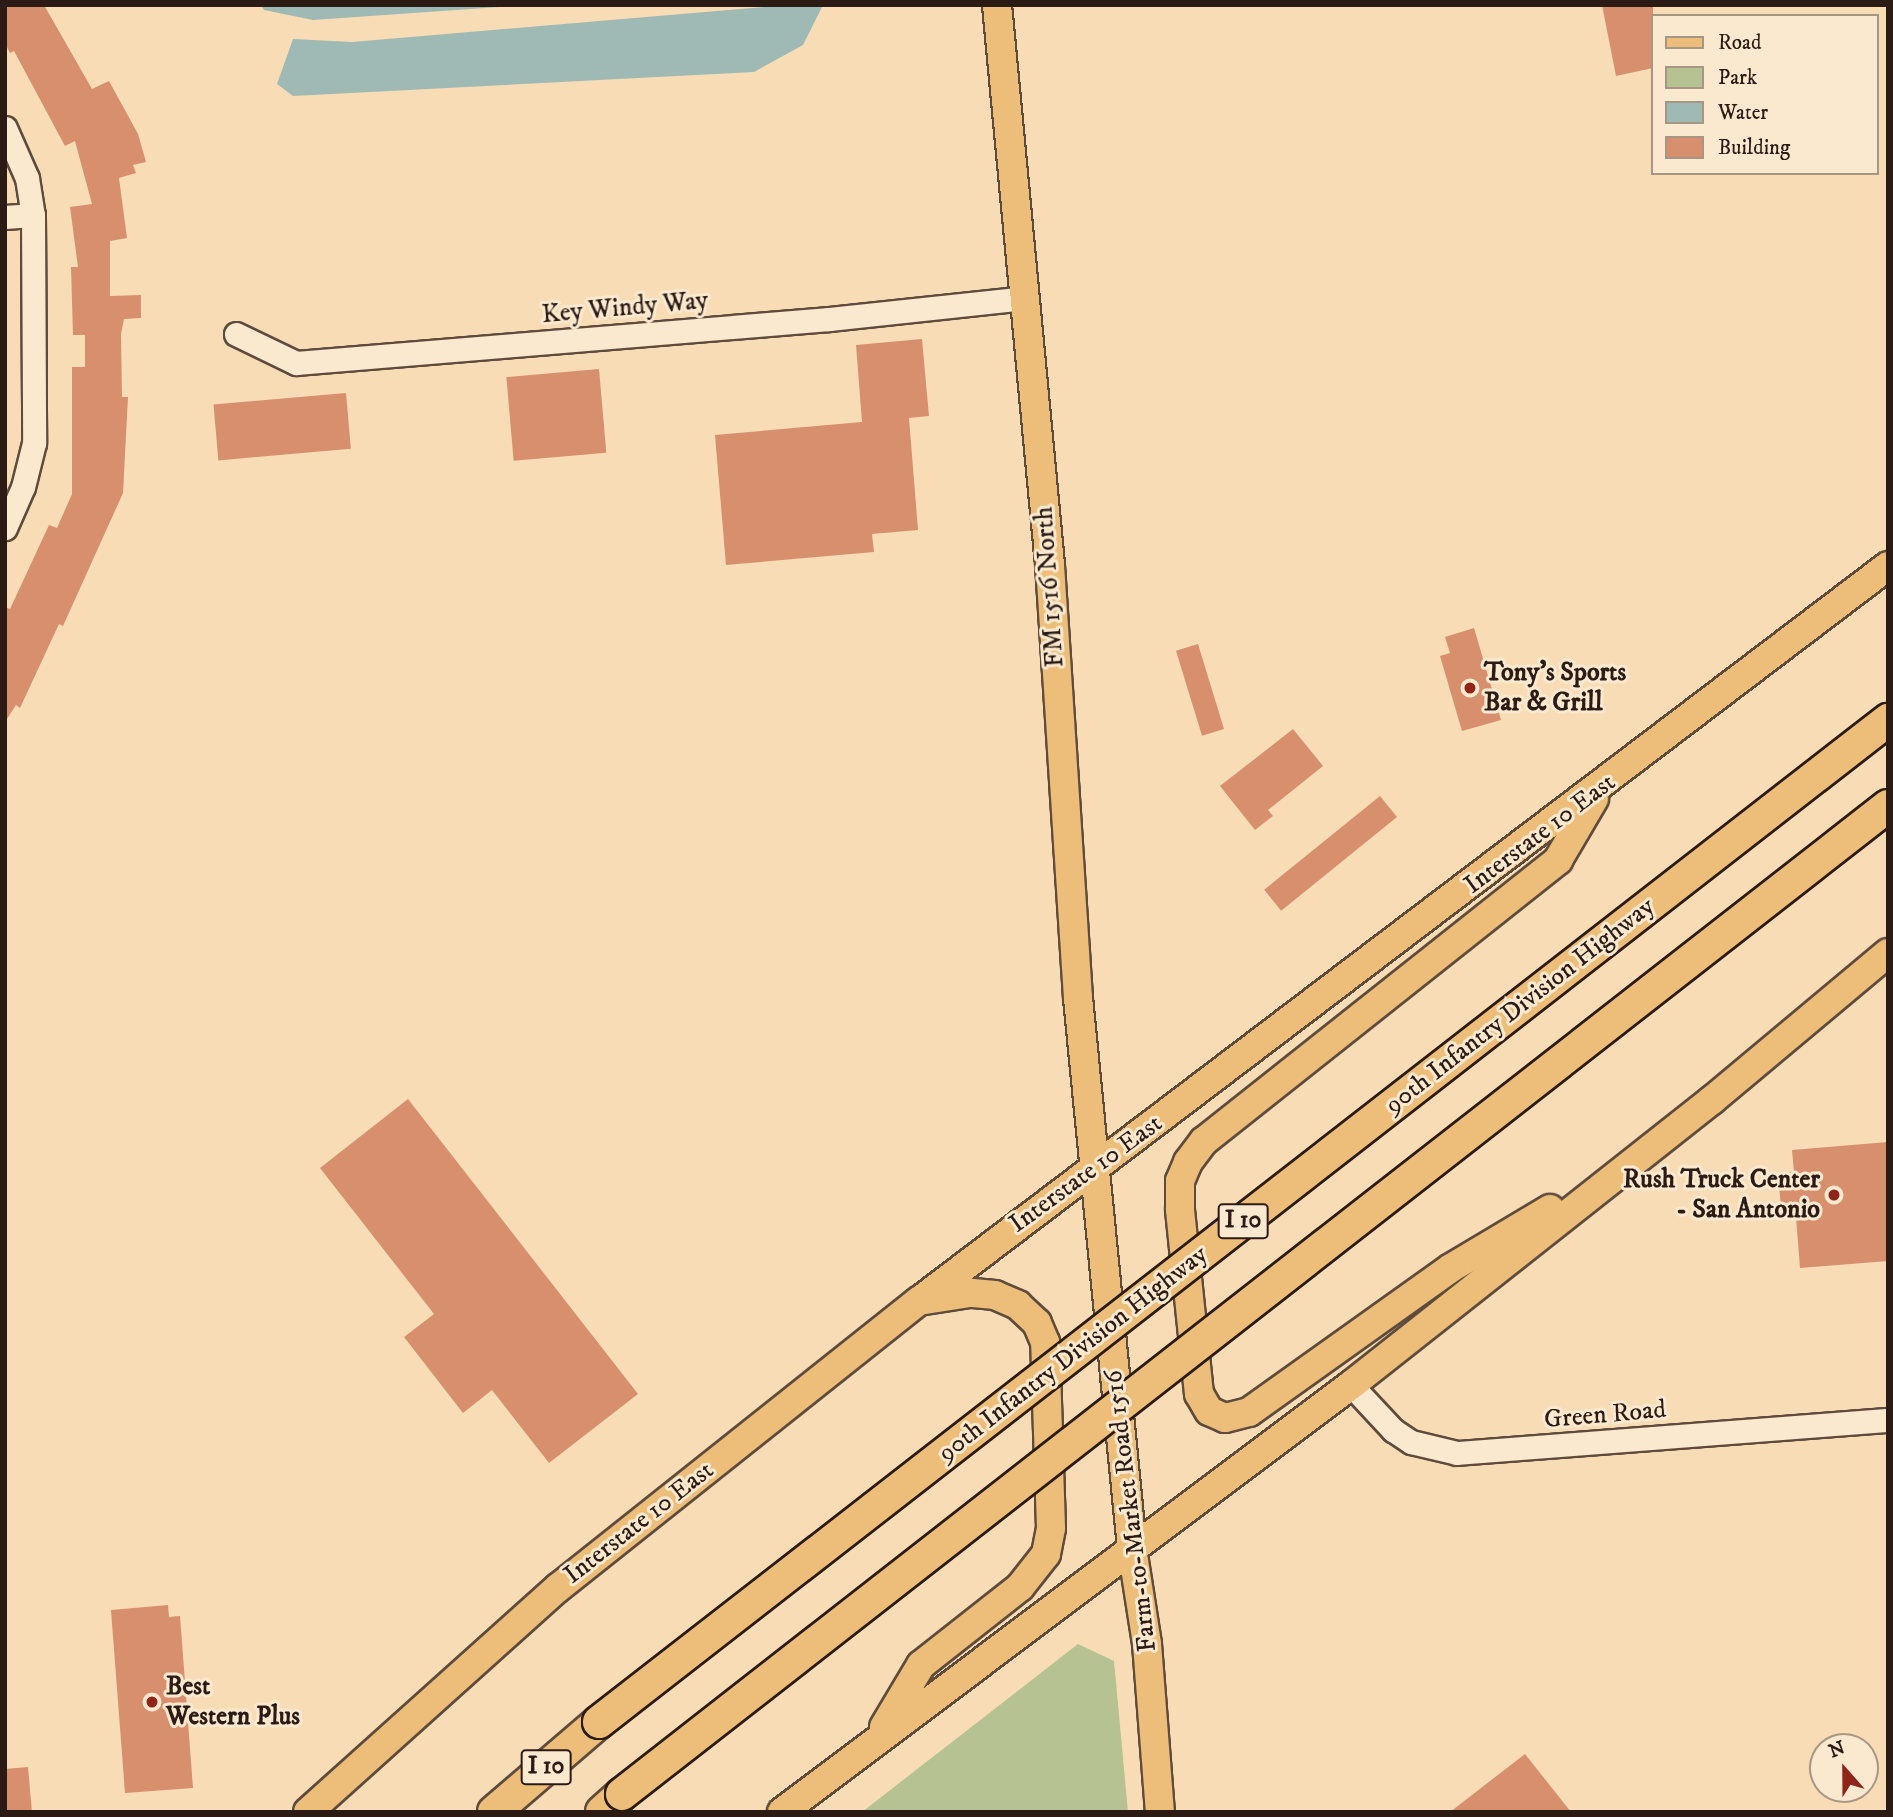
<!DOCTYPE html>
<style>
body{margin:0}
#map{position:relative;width:1893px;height:1817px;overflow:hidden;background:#f8dcb5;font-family:"IM FELL DW Pica",serif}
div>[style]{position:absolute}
.green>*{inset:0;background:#b7c292}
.water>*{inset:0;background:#9fbab4}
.building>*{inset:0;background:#d78f6d;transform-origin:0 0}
.roads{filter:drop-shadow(2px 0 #5f4b3c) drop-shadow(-2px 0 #5f4b3c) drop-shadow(0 2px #5f4b3c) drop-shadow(0 -2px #5f4b3c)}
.minor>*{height:23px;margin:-11.5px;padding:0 11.5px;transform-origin:11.5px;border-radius:11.5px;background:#fae8cf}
.major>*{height:28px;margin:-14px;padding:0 14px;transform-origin:14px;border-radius:14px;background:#ecbe7a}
.highway>*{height:32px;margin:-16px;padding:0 16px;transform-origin:16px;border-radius:16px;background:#ecbe7a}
.bridges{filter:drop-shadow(2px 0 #2c1b14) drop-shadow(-2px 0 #2c1b14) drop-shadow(0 2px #2c1b14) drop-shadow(0 -2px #2c1b14)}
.highway-bridge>*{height:32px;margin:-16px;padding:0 16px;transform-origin:16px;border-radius:16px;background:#ecbe7a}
.dots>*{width:19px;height:19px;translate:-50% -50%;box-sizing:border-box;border:4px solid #fae8cf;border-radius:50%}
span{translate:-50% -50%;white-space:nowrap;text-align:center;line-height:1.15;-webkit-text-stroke:6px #fae8cf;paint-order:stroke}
.shield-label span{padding:2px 5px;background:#fae8cf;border:2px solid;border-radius:5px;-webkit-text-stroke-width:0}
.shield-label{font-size:24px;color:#2c1b14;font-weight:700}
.street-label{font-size:26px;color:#2c1b14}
.poi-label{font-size:26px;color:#2c1b14;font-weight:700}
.left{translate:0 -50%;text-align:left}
.right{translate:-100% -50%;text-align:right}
.frame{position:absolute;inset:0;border:7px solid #2c1b14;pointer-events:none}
.legend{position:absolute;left:1651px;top:14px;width:228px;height:161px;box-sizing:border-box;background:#fae8cf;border:2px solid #a89684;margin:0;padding:9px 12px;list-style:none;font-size:21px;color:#2c1b14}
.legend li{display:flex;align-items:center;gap:14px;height:35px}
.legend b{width:35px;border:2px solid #a89684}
.north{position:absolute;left:1809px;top:1733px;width:70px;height:70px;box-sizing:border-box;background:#fae8cf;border:2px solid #a89684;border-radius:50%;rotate:339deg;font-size:19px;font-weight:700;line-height:28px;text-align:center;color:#2c1b14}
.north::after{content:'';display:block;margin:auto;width:24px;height:32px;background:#8f2418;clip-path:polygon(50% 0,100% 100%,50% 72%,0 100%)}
</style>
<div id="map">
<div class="green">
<div style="clip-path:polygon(1078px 1644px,1114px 1661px,1128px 1812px,862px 1812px)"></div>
</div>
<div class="water">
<div style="clip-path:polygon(261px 5px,529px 5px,313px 20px,264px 10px)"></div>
<div style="clip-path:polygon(788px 5px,823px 5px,803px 45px,754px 72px,293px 96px,277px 84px,293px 39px,352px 42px)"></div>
</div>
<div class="building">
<div style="clip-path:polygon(5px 5px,44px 5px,92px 89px,109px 81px,138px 134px,146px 162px,133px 165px,136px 173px,119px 178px,127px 238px,110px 241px,110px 296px,141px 295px,141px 318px,124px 319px,121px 334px,122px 397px,128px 397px,123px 493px,63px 626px,59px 624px,20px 708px,16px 705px,5px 722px,5px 607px,10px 609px,49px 525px,57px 528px,72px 494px,72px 367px,85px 367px,85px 335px,73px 335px,71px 267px,78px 267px,70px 207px,92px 204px,75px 141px,65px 146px,14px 51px,10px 53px,5px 43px)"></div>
<div style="clip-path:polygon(1602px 5px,1653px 5px,1653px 68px,1616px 76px)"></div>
<div style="clip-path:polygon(922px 339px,929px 416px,909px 418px,918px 530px,872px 534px,874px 552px,726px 565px,715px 435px,862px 422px,856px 345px)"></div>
<div style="left:599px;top:369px;width:84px;height:93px;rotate:85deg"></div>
<div style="left:346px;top:393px;width:56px;height:133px;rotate:85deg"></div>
<div style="clip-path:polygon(1474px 628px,1501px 720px,1462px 731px,1440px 656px,1450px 653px,1445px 637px)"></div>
<div style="left:1198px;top:644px;width:89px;height:23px;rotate:73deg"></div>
<div style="clip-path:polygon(1293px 729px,1323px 766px,1268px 810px,1273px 816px,1255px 830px,1220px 786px)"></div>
<div style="left:1380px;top:796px;width:27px;height:149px;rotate:51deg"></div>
<div style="clip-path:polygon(408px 1099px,638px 1394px,549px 1463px,492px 1390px,463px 1413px,404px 1337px,434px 1314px,320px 1168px)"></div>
<div style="clip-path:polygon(1888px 1142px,1888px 1261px,1800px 1268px,1796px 1217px,1782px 1218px,1778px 1174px,1794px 1172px,1792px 1150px)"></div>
<div style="clip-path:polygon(168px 1605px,169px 1617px,180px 1616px,193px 1788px,125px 1793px,111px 1610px)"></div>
<div style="clip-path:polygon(1525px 1754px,1571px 1812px,1450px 1812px)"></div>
<div style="clip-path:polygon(28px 1767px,32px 1812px,5px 1812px,5px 1769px)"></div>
</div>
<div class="roads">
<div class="minor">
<div style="left:5px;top:128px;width:55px;rotate:66.3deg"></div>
<div style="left:27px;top:178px;width:37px;rotate:81deg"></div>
<div style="left:33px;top:215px;width:228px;rotate:89.7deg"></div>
<div style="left:34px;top:443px;width:45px;rotate:104deg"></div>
<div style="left:23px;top:487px;width:45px;rotate:113.7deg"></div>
<div style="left:5px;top:217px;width:28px;rotate:-4deg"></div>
<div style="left:236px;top:334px;width:67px;rotate:25.8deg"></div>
<div style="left:296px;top:363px;width:535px;rotate:-4.72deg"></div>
<div style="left:829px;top:319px;width:197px;rotate:-6.1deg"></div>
<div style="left:1351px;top:1385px;width:62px;rotate:47deg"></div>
<div style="left:1393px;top:1430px;width:22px;rotate:34deg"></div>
<div style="left:1411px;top:1442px;width:47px;rotate:13.4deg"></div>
<div style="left:1457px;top:1453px;width:432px;rotate:-4.4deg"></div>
</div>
<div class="major">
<div style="left:997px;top:5px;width:563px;rotate:84.59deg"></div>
<div style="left:1050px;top:565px;width:434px;rotate:86.3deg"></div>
<div style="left:1078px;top:998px;width:553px;rotate:84.39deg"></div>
<div style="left:1132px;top:1548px;width:97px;rotate:81.1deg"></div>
<div style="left:1147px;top:1644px;width:169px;rotate:85.6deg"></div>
<div style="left:1550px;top:1209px;width:115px;rotate:149.2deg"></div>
<div style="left:1451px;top:1268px;width:248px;rotate:144.5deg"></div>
<div style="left:1249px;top:1412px;width:25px;rotate:166deg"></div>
<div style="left:1225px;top:1418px;width:17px;rotate:-156deg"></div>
<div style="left:1209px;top:1411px;width:20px;rotate:-120deg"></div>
<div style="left:1199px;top:1394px;width:186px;rotate:-95.9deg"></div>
<div style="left:1180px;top:1209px;width:28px;rotate:-90deg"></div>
<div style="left:1180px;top:1181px;width:21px;rotate:-67deg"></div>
<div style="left:1188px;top:1162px;width:26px;rotate:-53deg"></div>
<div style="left:1204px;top:1141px;width:452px;rotate:-38.4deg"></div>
<div style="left:1558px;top:860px;width:71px;rotate:-59.5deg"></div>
<div style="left:884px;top:1727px;width:72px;rotate:-59.2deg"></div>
<div style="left:921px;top:1665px;width:126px;rotate:-38.2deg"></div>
<div style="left:1020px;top:1587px;width:42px;rotate:-51.8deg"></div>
<div style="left:1046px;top:1554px;width:26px;rotate:-79deg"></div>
<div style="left:1051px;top:1528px;width:186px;rotate:-91.8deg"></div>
<div style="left:1045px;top:1342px;width:21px;rotate:-113deg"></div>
<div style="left:1037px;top:1323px;width:26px;rotate:-137deg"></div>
<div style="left:1018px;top:1305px;width:25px;rotate:-157deg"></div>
<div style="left:995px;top:1295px;width:25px;rotate:-175deg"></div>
<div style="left:970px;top:1293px;width:47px;rotate:171.3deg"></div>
<div style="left:308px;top:1812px;width:337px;rotate:-41.9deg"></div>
<div style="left:559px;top:1587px;width:460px;rotate:-38.5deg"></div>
<div style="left:919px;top:1301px;width:1216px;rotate:-37.18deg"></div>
<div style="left:782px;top:1812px;width:711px;rotate:-36.89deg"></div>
<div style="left:1351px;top:1385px;width:460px;rotate:-38.3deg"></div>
<div style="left:1712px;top:1100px;width:229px;rotate:-39.9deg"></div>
</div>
<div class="highway">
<div style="left:494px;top:1812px;width:138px;rotate:-40.6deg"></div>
<div style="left:602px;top:1812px;width:27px;rotate:-42deg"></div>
</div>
</div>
<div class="bridges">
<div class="highway-bridge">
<div style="left:599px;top:1722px;width:1633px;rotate:-37.86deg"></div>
<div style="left:622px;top:1794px;width:1606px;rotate:-37.97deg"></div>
</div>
</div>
<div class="dots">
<div style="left:1470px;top:688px;background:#8f2418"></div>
<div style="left:1834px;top:1195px;background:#8f2418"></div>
<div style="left:152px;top:1702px;background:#8f2418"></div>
</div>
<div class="shield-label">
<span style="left:1243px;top:1221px">I 10</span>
<span style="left:546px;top:1767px">I 10</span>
</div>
<div class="street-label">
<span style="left:625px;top:308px;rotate:-5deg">Key Windy Way</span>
<span style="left:1050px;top:587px;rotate:-94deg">FM 1516 North</span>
<span style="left:1540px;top:834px;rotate:-37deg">Interstate 10 East</span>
<span style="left:1520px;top:1006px;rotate:-38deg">90th Infantry Division Highway</span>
<span style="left:1086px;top:1174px;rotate:-36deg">Interstate 10 East</span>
<span style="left:1073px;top:1354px;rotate:-38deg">90th Infantry Division Highway</span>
<span style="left:1605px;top:1415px;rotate:-5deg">Green Road</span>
<span style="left:1131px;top:1511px;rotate:-97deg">Farm-to-Market Road 1516</span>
<span style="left:639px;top:1523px;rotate:-38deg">Interstate 10 East</span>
</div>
<div class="poi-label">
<span class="left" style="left:1484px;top:688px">Tony's Sports<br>Bar &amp; Grill</span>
<span class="right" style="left:1820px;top:1195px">Rush Truck Center<br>- San Antonio</span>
<span class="left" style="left:166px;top:1702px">Best<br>Western Plus</span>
</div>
<div class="frame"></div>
<ul class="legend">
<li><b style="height:9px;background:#ecbe7a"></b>Road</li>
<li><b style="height:19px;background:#b7c292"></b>Park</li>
<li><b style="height:19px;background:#9fbab4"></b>Water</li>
<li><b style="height:19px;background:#d78f6d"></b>Building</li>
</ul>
<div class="north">N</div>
</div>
